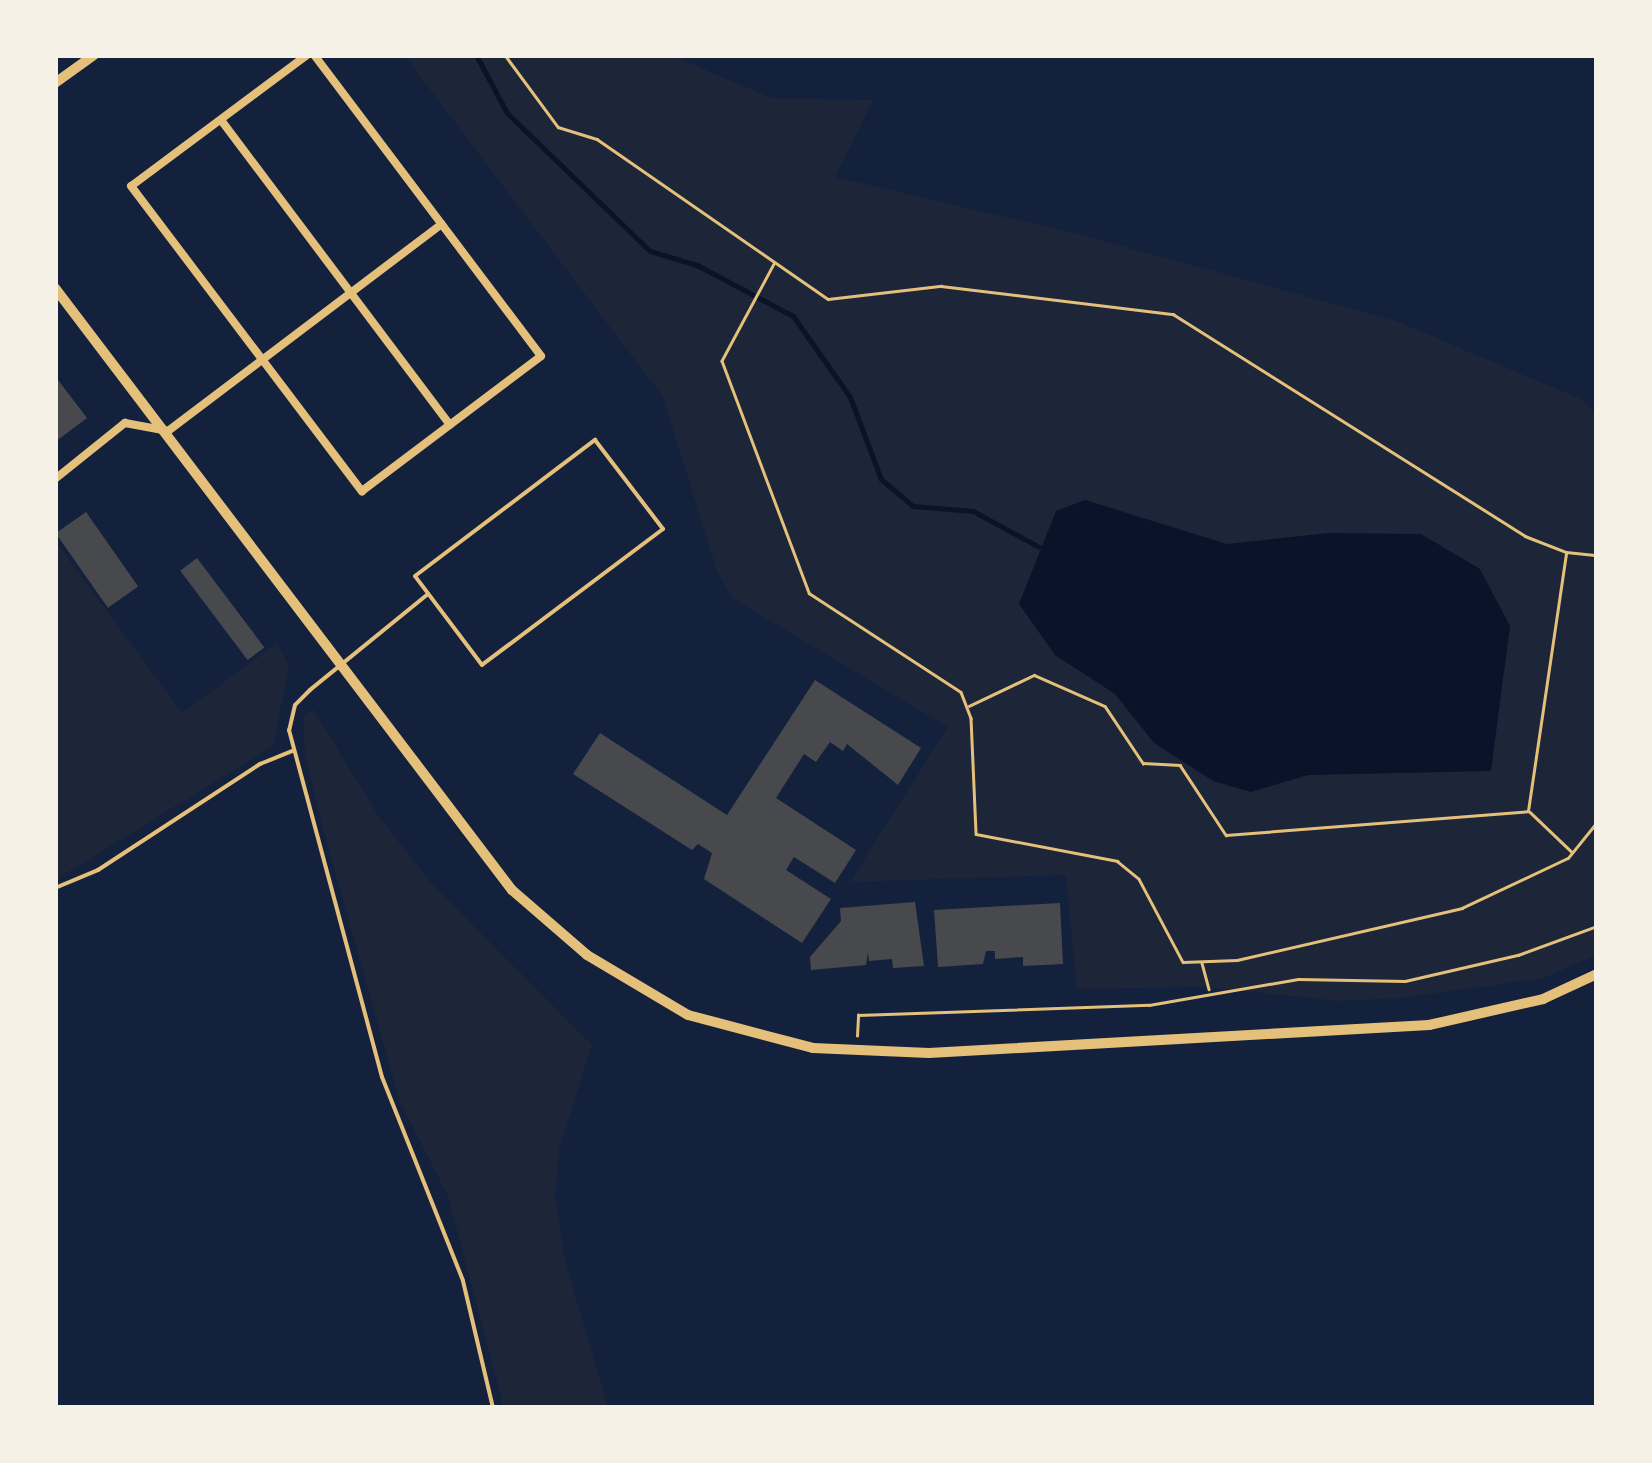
<!DOCTYPE html>
<style>
body{margin:0}
#map{position:relative;width:1652px;height:1463px;overflow:hidden;background:#14213d;font-family:"Work Sans",sans-serif}
div>[style]{position:absolute}
.green>*{inset:0;background:#1d2539}
.water>*{inset:0;background:#0b132b}
.stream>*{height:5px;margin:-2.5px;padding:0 2.5px;transform-origin:2.5px;border-radius:2.5px;background:#0b132b}
.building>*{inset:0;background:#48494c;transform-origin:0 0}
.path>*{height:2.5px;margin:-1.25px;padding:0 1.25px;transform-origin:1.25px;border-radius:1.25px;background:#e5c07b}
.service>*{height:4px;margin:-2px;padding:0 2px;transform-origin:2px;border-radius:2px;background:#e5c07b}
.minor>*{height:8px;margin:-4px;padding:0 4px;transform-origin:4px;border-radius:4px;background:#e5c07b}
.tertiary>*{height:10px;margin:-5px;padding:0 5px;transform-origin:5px;border-radius:5px;background:#e5c07b}
span{translate:-50% -50%;white-space:nowrap;text-align:center;line-height:1.15;-webkit-text-stroke:9px #f6f1e7;paint-order:stroke}
.frame{position:absolute;inset:0;border:58px solid #f6f1e7;pointer-events:none}
</style>
<div id="map">
<div class="green">
<div style="clip-path:polygon(404px 55px,671px 55px,771px 98px,873px 100px,835px 177px,1074px 233px,1396px 321px,1583px 400px,1597px 416px,1597px 954px,1544px 978px,1400px 998px,1339px 1001px,1205px 987px,1077px 989px,1066px 875px,850px 882px,948px 727px,732px 598px,717px 571px,663px 397px)"></div>
<div style="clip-path:polygon(56px 542px,182px 713px,277px 643px,289px 666px,273px 746px,55px 880px)"></div>
<div style="clip-path:polygon(313px 709px,379px 817px,433px 885px,592px 1045px,559px 1148px,555px 1196px,564px 1257px,608px 1408px,504px 1408px,448px 1196px,400px 1102px,325px 836px,305px 755px,303px 717px)"></div>
</div>
<div class="water">
<div style="clip-path:polygon(1085px 500px,1227px 544px,1329px 533px,1421px 534px,1480px 569px,1510px 626px,1491px 771px,1308px 775px,1251px 792px,1213px 781px,1154px 743px,1115px 694px,1055px 655px,1019px 604px,1056px 511px)"></div>
</div>
<div class="stream">
<div style="left:476px;top:55px;width:66px;rotate:61.9deg"></div>
<div style="left:507px;top:113px;width:199px;rotate:44deg"></div>
<div style="left:650px;top:251px;width:49px;rotate:16.6deg"></div>
<div style="left:697px;top:265px;width:109px;rotate:28deg"></div>
<div style="left:793px;top:316px;width:99px;rotate:54.9deg"></div>
<div style="left:850px;top:397px;width:88px;rotate:69.3deg"></div>
<div style="left:881px;top:479px;width:42px;rotate:40.2deg"></div>
<div style="left:913px;top:506px;width:60px;rotate:4.8deg"></div>
<div style="left:973px;top:511px;width:75px;rotate:28.6deg"></div>
</div>
<div class="building">
<div style="clip-path:polygon(55px 376px,87px 418px,55px 442px)"></div>
<div style="left:86px;top:512px;width:91px;height:37px;rotate:55deg"></div>
<div style="left:197px;top:558px;width:112px;height:21px;rotate:53deg"></div>
<div style="clip-path:polygon(815px 680px,921px 748px,898px 785px,847px 744px,843px 751px,830px 742px,816px 762px,804px 754px,776px 798px,856px 850px,835px 883px,794px 857px,786px 870px,831px 899px,802px 943px,704px 879px,712px 853px,698px 844px,692px 850px,573px 774px,600px 733px,727px 815px)"></div>
<div style="clip-path:polygon(915px 902px,924px 966px,893px 968px,892px 959px,869px 961px,868px 952px,866px 965px,811px 970px,810px 957px,841px 921px,840px 908px)"></div>
<div style="clip-path:polygon(1060px 903px,1063px 964px,1023px 966px,1023px 957px,995px 959px,995px 951px,986px 951px,983px 964px,938px 967px,934px 910px)"></div>
</div>
<div class="path">
<div style="left:505px;top:55px;width:89px;rotate:53.6deg"></div>
<div style="left:558px;top:127px;width:41px;rotate:17.1deg"></div>
<div style="left:597px;top:139px;width:281px;rotate:34.7deg"></div>
<div style="left:828px;top:299px;width:114px;rotate:-6.6deg"></div>
<div style="left:941px;top:286px;width:234px;rotate:6.9deg"></div>
<div style="left:1173px;top:314px;width:416px;rotate:32.2deg"></div>
<div style="left:1525px;top:536px;width:44px;rotate:21.3deg"></div>
<div style="left:1566px;top:552px;width:31px;rotate:6deg"></div>
<div style="left:774px;top:264px;width:110px;rotate:118.2deg"></div>
<div style="left:722px;top:361px;width:248px;rotate:69.4deg"></div>
<div style="left:809px;top:593px;width:181px;rotate:33.1deg"></div>
<div style="left:961px;top:692px;width:28px;rotate:69deg"></div>
<div style="left:971px;top:718px;width:116px;rotate:87.5deg"></div>
<div style="left:976px;top:834px;width:144px;rotate:10.8deg"></div>
<div style="left:1117px;top:861px;width:28px;rotate:39deg"></div>
<div style="left:1139px;top:879px;width:94px;rotate:62.1deg"></div>
<div style="left:1183px;top:962px;width:54px;rotate:-2.1deg"></div>
<div style="left:1237px;top:960px;width:231px;rotate:-13deg"></div>
<div style="left:1462px;top:908px;width:117px;rotate:-25.3deg"></div>
<div style="left:1568px;top:858px;width:46px;rotate:-51.1deg"></div>
<div style="left:969px;top:706px;width:72px;rotate:-25.5deg"></div>
<div style="left:1034px;top:675px;width:77px;rotate:23.6deg"></div>
<div style="left:1105px;top:706px;width:69px;rotate:56.3deg"></div>
<div style="left:1143px;top:763px;width:37px;rotate:3deg"></div>
<div style="left:1180px;top:765px;width:84px;rotate:56.7deg"></div>
<div style="left:1226px;top:835px;width:303px;rotate:-4.5deg"></div>
<div style="left:1528px;top:811px;width:260px;rotate:-81.6deg"></div>
<div style="left:1530px;top:812px;width:57px;rotate:43.6deg"></div>
<div style="left:1202px;top:963px;width:27px;rotate:75deg"></div>
<div style="left:857px;top:1036px;width:21px;rotate:-87deg"></div>
<div style="left:858px;top:1015px;width:291px;rotate:-2deg"></div>
<div style="left:1149px;top:1005px;width:151px;rotate:-9.9deg"></div>
<div style="left:1298px;top:979px;width:107px;rotate:1.1deg"></div>
<div style="left:1405px;top:981px;width:116px;rotate:-13deg"></div>
<div style="left:1518px;top:955px;width:84px;rotate:-20.2deg"></div>
</div>
<div class="service">
<div style="left:595px;top:440px;width:112px;rotate:52.6deg"></div>
<div style="left:663px;top:529px;width:226px;rotate:143.1deg"></div>
<div style="left:482px;top:665px;width:111px;rotate:-127deg"></div>
<div style="left:415px;top:576px;width:226px;rotate:-37.1deg"></div>
<div style="left:428px;top:594px;width:152px;rotate:140.9deg"></div>
<div style="left:310px;top:690px;width:21px;rotate:135deg"></div>
<div style="left:295px;top:705px;width:26px;rotate:103deg"></div>
<div style="left:289px;top:730px;width:359px;rotate:75deg"></div>
<div style="left:382px;top:1077px;width:219px;rotate:68.3deg"></div>
<div style="left:463px;top:1281px;width:130px;rotate:76.7deg"></div>
<div style="left:55px;top:888px;width:47px;rotate:-22.7deg"></div>
<div style="left:98px;top:870px;width:194px;rotate:-33.2deg"></div>
<div style="left:260px;top:764px;width:35px;rotate:-22deg"></div>
</div>
<div class="minor">
<div style="left:307px;top:55px;width:219px;rotate:143.3deg"></div>
<div style="left:131px;top:186px;width:383px;rotate:52.9deg"></div>
<div style="left:362px;top:491px;width:224px;rotate:-37deg"></div>
<div style="left:541px;top:356px;width:377px;rotate:-127deg"></div>
<div style="left:221px;top:120px;width:381px;rotate:53.1deg"></div>
<div style="left:55px;top:479px;width:90px;rotate:-38.7deg"></div>
<div style="left:125px;top:423px;width:44px;rotate:10.5deg"></div>
<div style="left:168px;top:431px;width:343px;rotate:-37.1deg"></div>
</div>
<div class="tertiary">
<div style="left:55px;top:83px;width:48px;rotate:-35.7deg"></div>
<div style="left:55px;top:288px;width:756px;rotate:52.8deg"></div>
<div style="left:512px;top:890px;width:99px;rotate:40.9deg"></div>
<div style="left:587px;top:955px;width:117px;rotate:30.7deg"></div>
<div style="left:688px;top:1015px;width:129px;rotate:14.8deg"></div>
<div style="left:813px;top:1048px;width:116px;rotate:2.5deg"></div>
<div style="left:929px;top:1053px;width:501px;rotate:-3.21deg"></div>
<div style="left:1429px;top:1025px;width:117px;rotate:-12.8deg"></div>
<div style="left:1543px;top:999px;width:60px;rotate:-24.8deg"></div>
</div>
<div class="frame"></div>
</div>
